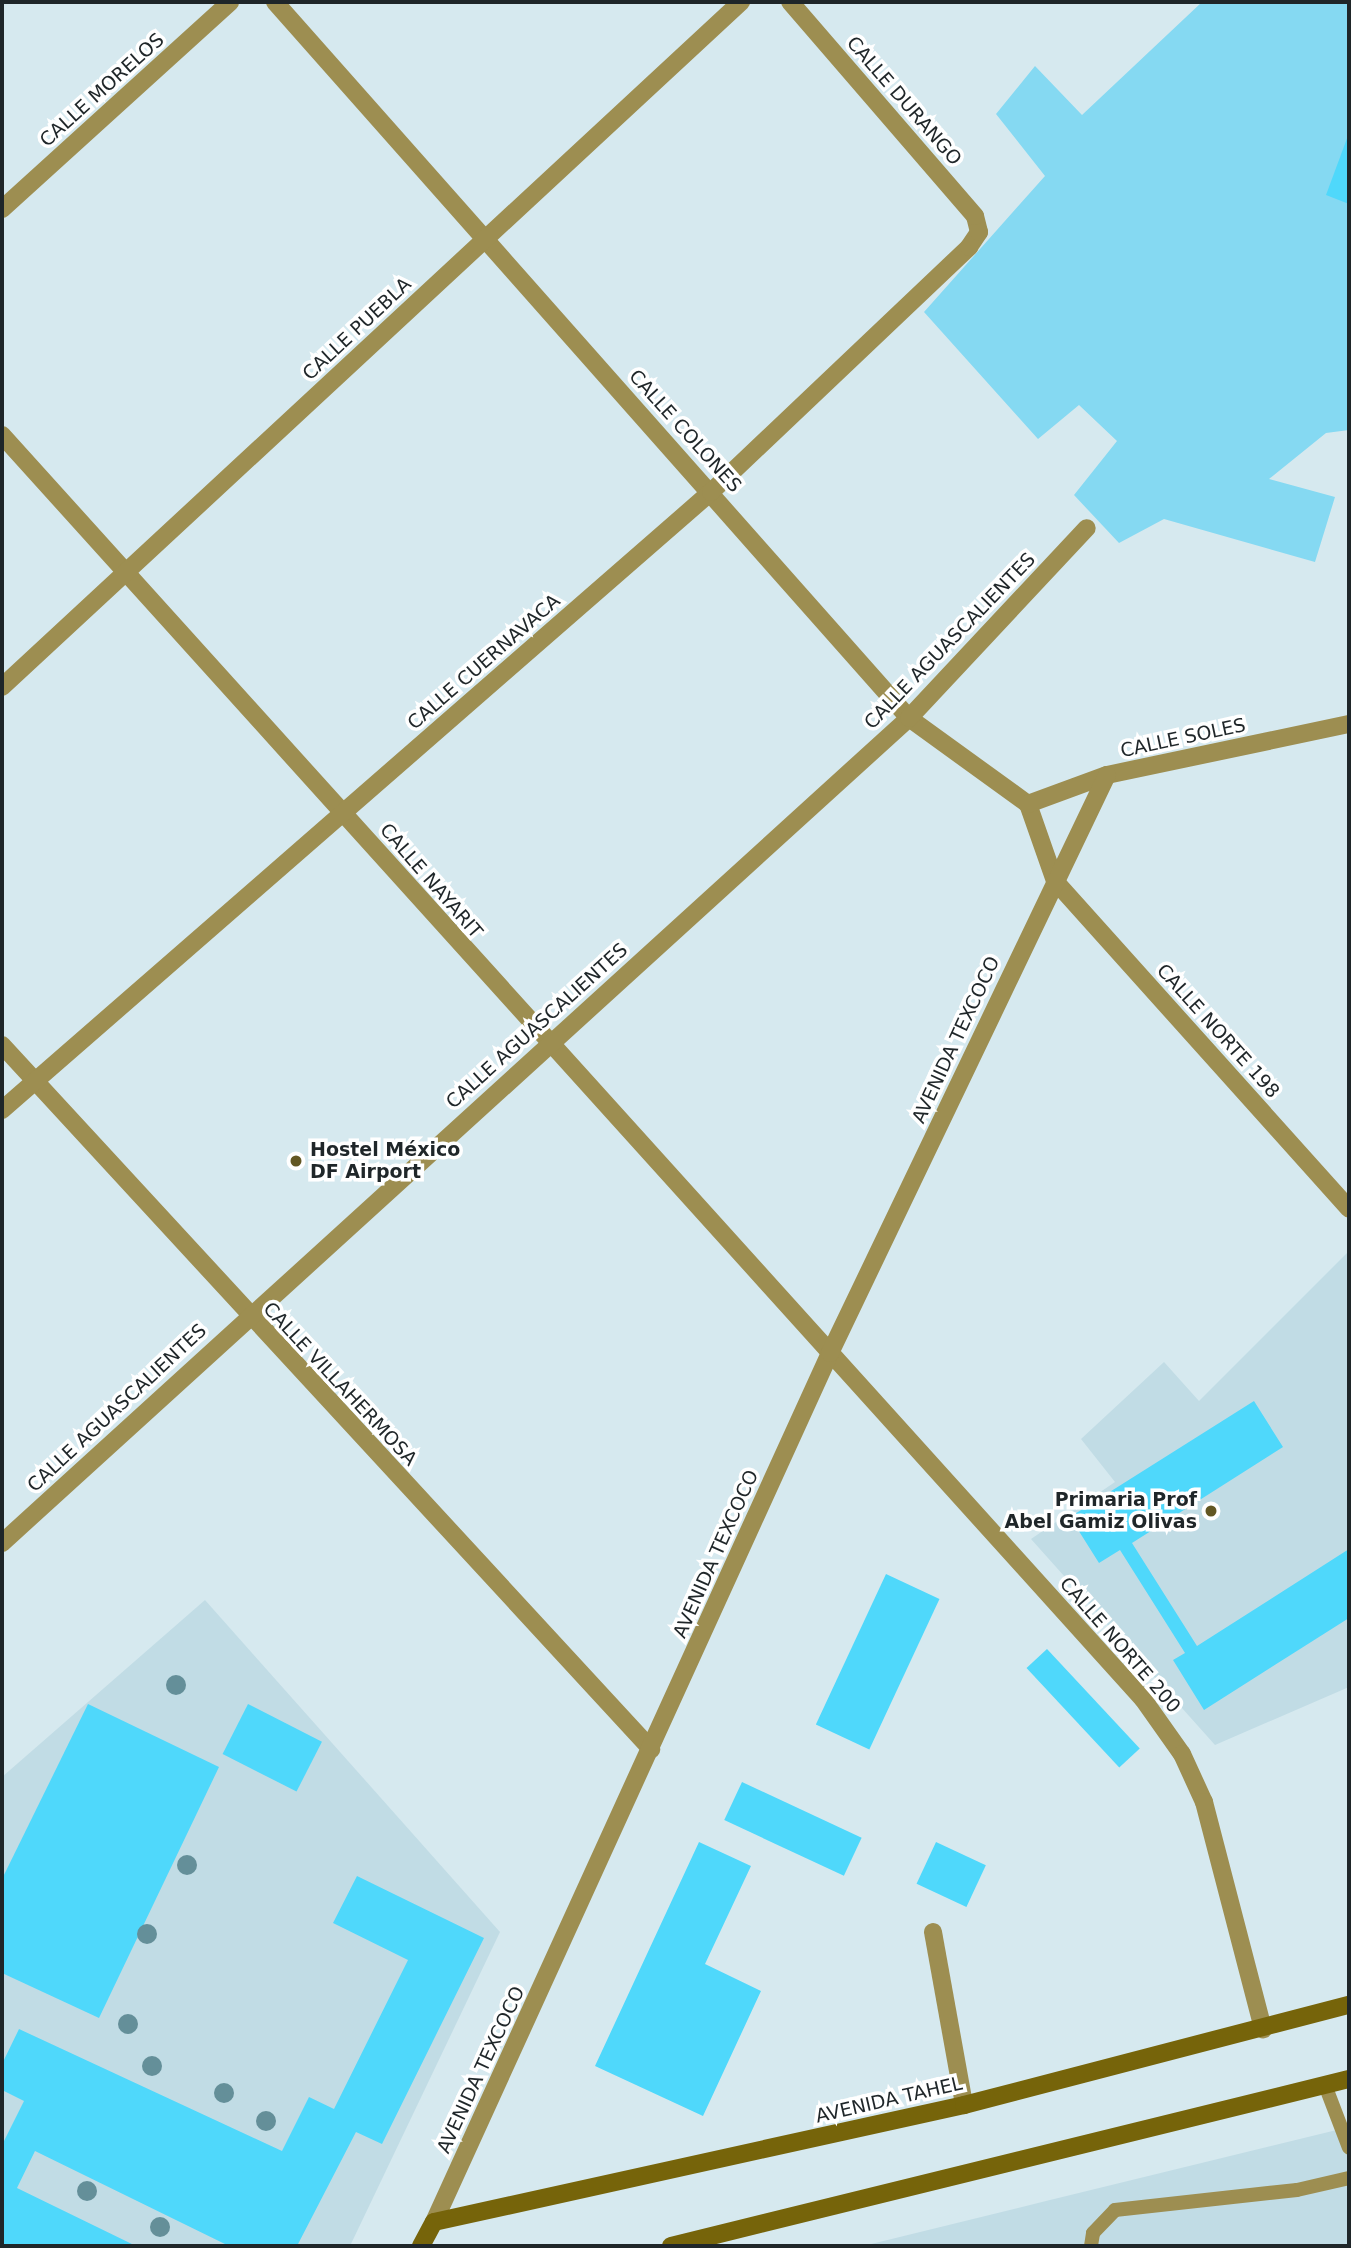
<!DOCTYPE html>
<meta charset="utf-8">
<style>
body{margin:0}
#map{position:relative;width:1351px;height:2248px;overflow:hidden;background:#d6e9ef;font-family:"DejaVu Sans",sans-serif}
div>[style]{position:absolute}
.built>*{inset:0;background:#c1dce5}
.green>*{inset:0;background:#85d9f2}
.building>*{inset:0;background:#4fd8fb;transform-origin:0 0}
.lane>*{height:14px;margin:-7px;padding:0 7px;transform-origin:7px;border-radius:7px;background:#9d8e51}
.street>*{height:18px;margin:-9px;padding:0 9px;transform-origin:9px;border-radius:9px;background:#9d8e51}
.secondary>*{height:18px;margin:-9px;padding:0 9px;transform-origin:9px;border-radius:9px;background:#76640a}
.trees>*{width:20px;height:20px;margin:-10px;border-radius:50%;background:#648f99}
.dots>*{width:19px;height:19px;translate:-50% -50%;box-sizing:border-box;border:4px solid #fff;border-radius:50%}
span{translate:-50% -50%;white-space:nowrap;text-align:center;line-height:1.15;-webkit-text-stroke:7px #fff;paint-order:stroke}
.street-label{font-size:19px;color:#1f2629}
.poi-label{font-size:19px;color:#1f2629;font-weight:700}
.left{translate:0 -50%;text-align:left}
.right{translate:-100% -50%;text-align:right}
.frame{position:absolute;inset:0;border:4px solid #1f2629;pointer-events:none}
</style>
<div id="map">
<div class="built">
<div style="clip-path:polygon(1347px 1253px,1349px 1687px,1215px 1745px,1031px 1539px,1115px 1482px,1081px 1439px,1164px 1362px,1199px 1401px)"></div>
<div style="clip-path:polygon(205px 1600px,500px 1932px,350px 2246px,2px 2246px,2px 1777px)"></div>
<div style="clip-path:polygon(1349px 2127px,1349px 2246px,863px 2246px,1046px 2201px)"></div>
</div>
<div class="green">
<div style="clip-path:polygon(1202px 2px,1349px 2px,1349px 430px,1326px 433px,1269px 479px,1335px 497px,1315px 562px,1164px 519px,1119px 543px,1074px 495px,1117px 441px,1079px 405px,1038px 439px,924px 312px,1045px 176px,996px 114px,1035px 66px,1082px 115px)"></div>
</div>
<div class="building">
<div style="clip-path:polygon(1349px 133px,1349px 204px,1326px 195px)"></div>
<div style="clip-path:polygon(1254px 1401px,1283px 1447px,1132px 1543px,1197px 1646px,1349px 1549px,1349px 1618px,1204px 1710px,1173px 1660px,1185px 1653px,1120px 1550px,1099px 1563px,1070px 1517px)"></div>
<div style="left:886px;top:1574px;width:59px;height:166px;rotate:25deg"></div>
<div style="left:1047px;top:1649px;width:136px;height:28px;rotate:47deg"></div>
<div style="clip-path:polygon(88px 1704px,219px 1767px,99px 2018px,2px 1973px,2px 1879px)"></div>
<div style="left:248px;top:1704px;width:83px;height:56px;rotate:27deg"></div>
<div style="left:742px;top:1782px;width:132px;height:42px;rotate:25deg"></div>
<div style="clip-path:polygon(699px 1842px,751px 1866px,705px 1964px,761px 1991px,703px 2116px,595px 2066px)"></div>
<div style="left:936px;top:1842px;width:55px;height:46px;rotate:25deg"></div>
<div style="clip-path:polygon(357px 1876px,484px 1938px,382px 2144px,356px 2132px,297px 2246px,229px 2246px,35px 2151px,17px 2188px,136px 2246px,2px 2246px,2px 2145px,24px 2101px,2px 2090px,2px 2064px,19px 2029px,282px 2151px,309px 2097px,334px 2109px,408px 1960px,333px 1923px)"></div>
</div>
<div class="lane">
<div style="left:1325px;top:2085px;width:67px;rotate:69.1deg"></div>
<div style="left:1091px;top:2246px;width:13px;rotate:-81deg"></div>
<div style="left:1093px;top:2233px;width:32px;rotate:-46deg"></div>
<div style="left:1115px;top:2210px;width:183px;rotate:-6.3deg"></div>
<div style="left:1297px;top:2190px;width:53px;rotate:-13deg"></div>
</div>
<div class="street">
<div style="left:275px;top:2px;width:956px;rotate:48.48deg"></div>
<div style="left:909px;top:718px;width:147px;rotate:35.9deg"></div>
<div style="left:1028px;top:804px;width:82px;rotate:70.7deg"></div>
<div style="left:1055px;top:881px;width:440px;rotate:48.1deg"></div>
<div style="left:2px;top:209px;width:308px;rotate:-42.2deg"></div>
<div style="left:2px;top:435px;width:1703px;rotate:47.93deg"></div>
<div style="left:1143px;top:1699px;width:67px;rotate:54.7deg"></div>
<div style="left:1182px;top:1754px;width:53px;rotate:65.4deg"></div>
<div style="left:1204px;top:1802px;width:235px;rotate:75.4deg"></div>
<div style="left:2px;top:687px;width:1008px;rotate:-42.83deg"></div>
<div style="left:1028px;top:804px;width:84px;rotate:-20.2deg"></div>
<div style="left:1107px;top:775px;width:247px;rotate:-11.9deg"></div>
<div style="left:2px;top:1045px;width:958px;rotate:47.33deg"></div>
<div style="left:2px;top:1110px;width:941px;rotate:-41.08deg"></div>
<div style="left:711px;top:492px;width:356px;rotate:-43.5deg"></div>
<div style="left:969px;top:247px;width:18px;rotate:-56deg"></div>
<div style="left:979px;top:232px;width:16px;rotate:-104deg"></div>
<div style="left:975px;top:216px;width:283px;rotate:-130.8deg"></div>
<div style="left:2px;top:1543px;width:1226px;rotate:-42.29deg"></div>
<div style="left:909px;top:718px;width:260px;rotate:-46.9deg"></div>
<div style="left:933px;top:1932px;width:176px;rotate:79.8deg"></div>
<div style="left:434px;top:2222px;width:955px;rotate:-65.5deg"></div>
<div style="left:830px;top:1353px;width:641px;rotate:-64.39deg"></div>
</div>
<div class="secondary">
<div style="left:421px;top:2246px;width:27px;rotate:-62deg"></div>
<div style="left:434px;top:2222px;width:543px;rotate:-12.45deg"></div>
<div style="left:964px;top:2105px;width:398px;rotate:-14.6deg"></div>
<div style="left:671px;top:2246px;width:698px;rotate:-13.84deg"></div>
</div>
<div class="trees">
<div style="left:176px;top:1685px"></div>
<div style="left:187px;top:1865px"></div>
<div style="left:147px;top:1934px"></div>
<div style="left:128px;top:2024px"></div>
<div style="left:152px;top:2066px"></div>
<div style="left:224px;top:2093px"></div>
<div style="left:266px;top:2121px"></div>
<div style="left:87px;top:2191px"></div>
<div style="left:160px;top:2227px"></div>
</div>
<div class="dots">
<div style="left:296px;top:1161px;background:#625723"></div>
<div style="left:1211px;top:1511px;background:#625723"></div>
</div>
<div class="street-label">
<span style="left:102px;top:90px;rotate:-42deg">CALLE MORELOS</span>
<span style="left:904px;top:101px;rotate:49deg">CALLE DURANGO</span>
<span style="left:357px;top:329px;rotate:-43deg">CALLE PUEBLA</span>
<span style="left:685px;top:431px;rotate:48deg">CALLE COLONES</span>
<span style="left:950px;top:641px;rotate:-46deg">CALLE AGUASCALIENTES</span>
<span style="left:484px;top:662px;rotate:-41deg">CALLE CUERNAVACA</span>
<span style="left:1183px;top:738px;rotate:-12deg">CALLE SOLES</span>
<span style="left:431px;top:881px;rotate:49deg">CALLE NAYARIT</span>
<span style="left:537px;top:1026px;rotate:-42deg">CALLE AGUASCALIENTES</span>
<span style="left:1218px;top:1031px;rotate:48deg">CALLE NORTE 198</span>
<span style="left:956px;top:1040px;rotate:-65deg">AVENIDA TEXCOCO</span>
<span style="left:340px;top:1384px;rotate:47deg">CALLE VILLAHERMOSA</span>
<span style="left:117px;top:1408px;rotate:-43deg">CALLE AGUASCALIENTES</span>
<span style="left:716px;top:1554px;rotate:-66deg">AVENIDA TEXCOCO</span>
<span style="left:1120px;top:1645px;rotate:49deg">CALLE NORTE 200</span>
<span style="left:481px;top:2070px;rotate:-65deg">AVENIDA TEXCOCO</span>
<span style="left:889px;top:2100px;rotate:-13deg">AVENIDA TAHEL</span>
</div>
<div class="poi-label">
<span class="left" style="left:310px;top:1161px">Hostel México<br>DF Airport</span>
<span class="right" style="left:1197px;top:1511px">Primaria Prof<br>Abel Gamiz Olivas</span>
</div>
<div class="frame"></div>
</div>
